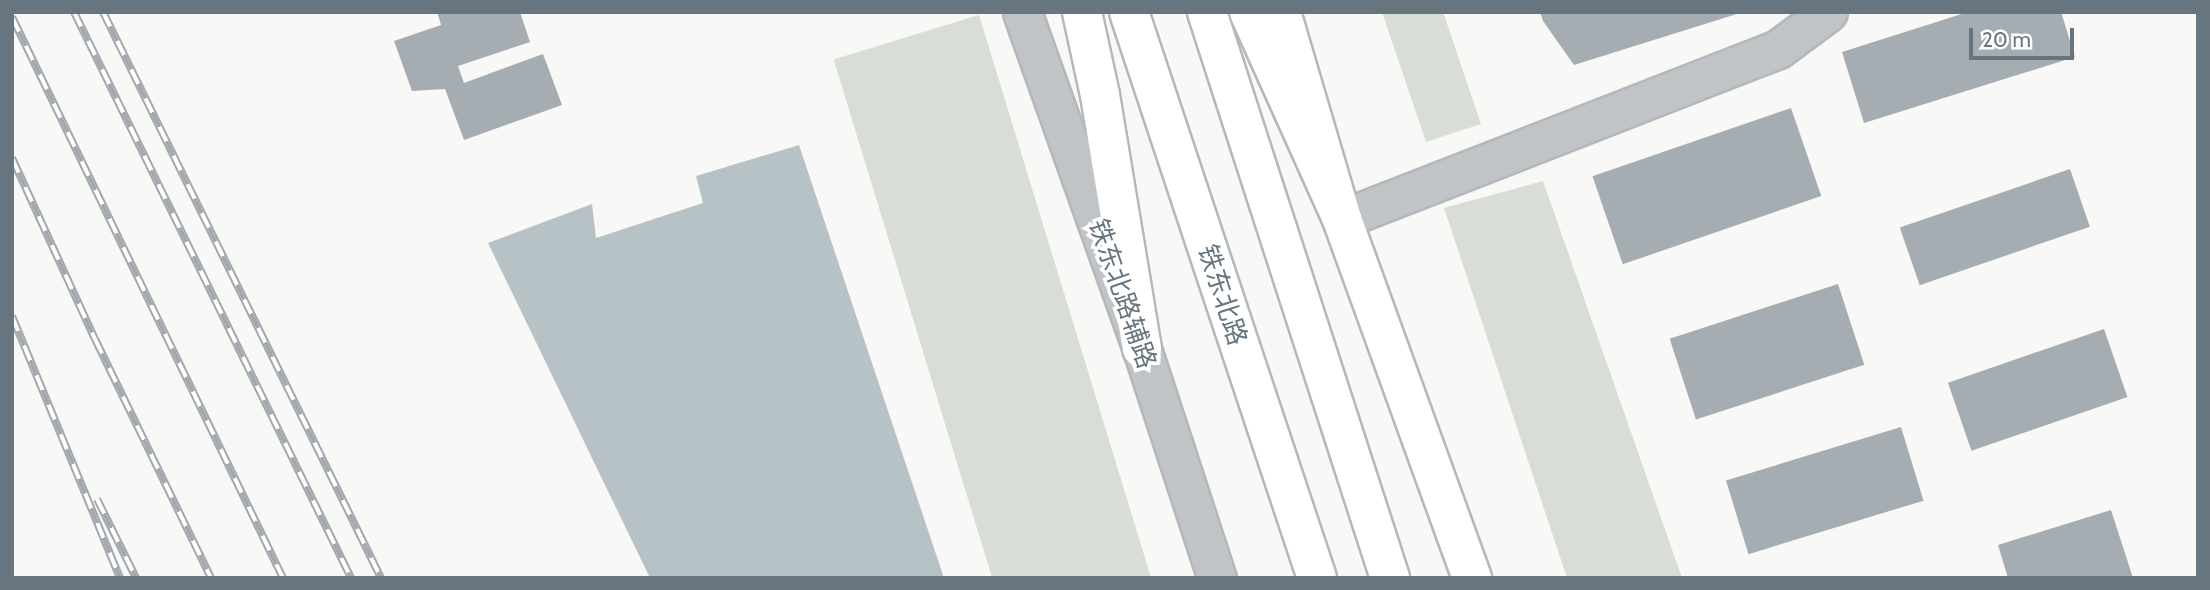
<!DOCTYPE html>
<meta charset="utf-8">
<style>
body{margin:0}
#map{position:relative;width:2210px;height:590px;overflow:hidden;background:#f8f8f6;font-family:Cabin,"Noto Sans SC",sans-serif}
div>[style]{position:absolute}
.green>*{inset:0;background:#d8ddd6;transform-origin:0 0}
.water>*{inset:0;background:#b7c2c6}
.building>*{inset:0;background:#a5adb2;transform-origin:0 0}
.roads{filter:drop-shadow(2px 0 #b4b8bb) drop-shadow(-2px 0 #b4b8bb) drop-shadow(0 2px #b4b8bb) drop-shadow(0 -2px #b4b8bb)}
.minor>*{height:37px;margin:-18.5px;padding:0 18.5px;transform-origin:18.5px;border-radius:18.5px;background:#c0c4c7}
.major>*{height:38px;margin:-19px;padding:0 19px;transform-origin:19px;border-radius:19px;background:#fff}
.highway>*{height:38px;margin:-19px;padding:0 19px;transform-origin:19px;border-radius:19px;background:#fff}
.rail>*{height:8px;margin-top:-4px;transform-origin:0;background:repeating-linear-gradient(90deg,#fff 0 16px,#a2a8ad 0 32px);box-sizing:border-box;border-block:2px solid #a2a8ad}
span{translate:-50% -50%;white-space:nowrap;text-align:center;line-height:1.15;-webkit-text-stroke:7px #fff;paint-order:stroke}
.street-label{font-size:26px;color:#66757e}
.frame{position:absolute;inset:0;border:14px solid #66757e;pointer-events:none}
.scale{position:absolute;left:1969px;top:28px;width:105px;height:32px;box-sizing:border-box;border:4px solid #66757e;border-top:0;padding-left:9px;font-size:21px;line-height:24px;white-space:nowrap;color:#66757e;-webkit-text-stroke:5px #fff;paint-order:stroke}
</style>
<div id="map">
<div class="green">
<div style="clip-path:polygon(1382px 12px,1443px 12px,1481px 124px,1426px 142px)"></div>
<div style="left:979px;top:15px;width:590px;height:152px;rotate:73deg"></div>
<div style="clip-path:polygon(1543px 181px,1682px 578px,1567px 578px,1444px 208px)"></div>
</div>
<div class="water">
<div style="clip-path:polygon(799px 145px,944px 578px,650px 578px,488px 243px,592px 204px,596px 238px,703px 203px,696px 176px)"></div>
</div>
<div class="building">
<div style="clip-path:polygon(437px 12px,520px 12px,530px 42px,458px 66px,464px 83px,543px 54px,562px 105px,464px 140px,445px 89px,412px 91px,394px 41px,441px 25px)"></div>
<div style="clip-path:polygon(1540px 12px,1740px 12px,1740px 13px,1574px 65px,1543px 21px)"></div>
<div style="clip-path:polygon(1968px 12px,2061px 12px,2075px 57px,1864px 123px,1842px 52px)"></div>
<div style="left:1791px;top:108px;width:93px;height:210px;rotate:71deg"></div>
<div style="left:2070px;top:169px;width:61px;height:180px;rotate:71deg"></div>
<div style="left:1838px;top:284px;width:85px;height:177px;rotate:72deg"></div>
<div style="left:2104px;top:329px;width:72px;height:165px;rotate:71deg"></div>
<div style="left:1901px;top:427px;width:77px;height:183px;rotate:73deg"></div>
<div style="clip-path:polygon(2111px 510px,2133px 578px,2008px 578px,1998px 545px)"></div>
</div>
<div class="roads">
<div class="minor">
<div style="left:1022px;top:12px;width:358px;rotate:70.4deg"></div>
<div style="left:1142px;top:349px;width:241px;rotate:71.9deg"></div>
<div style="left:1342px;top:219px;width:468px;rotate:-21.3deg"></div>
<div style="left:1778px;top:49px;width:62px;rotate:-36.5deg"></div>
</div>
<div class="major">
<div style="left:1281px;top:12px;width:216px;rotate:73.6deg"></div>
<div style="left:1342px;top:219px;width:382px;rotate:70.1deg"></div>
</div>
<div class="highway">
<div style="left:1082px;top:12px;width:85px;rotate:77.8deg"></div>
<div style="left:1100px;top:95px;width:257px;rotate:80.6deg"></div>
<div style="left:1129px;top:12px;width:596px;rotate:71.63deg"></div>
<div style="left:1207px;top:12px;width:595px;rotate:72.08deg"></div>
<div style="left:1249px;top:12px;width:227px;rotate:65.8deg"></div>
</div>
</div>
<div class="rail">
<div style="left:74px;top:12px;width:630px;rotate:63.92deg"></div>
<div style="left:103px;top:12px;width:631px;rotate:63.84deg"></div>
<div style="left:12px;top:17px;width:623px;rotate:64.22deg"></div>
<div style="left:12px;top:158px;width:199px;rotate:65.4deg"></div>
<div style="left:95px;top:339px;width:266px;rotate:64.1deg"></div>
<div style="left:12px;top:316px;width:283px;rotate:67.6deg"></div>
<div style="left:97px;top:499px;width:88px;rotate:63.7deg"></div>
</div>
<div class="street-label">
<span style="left:1122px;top:294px;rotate:71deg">铁东北路辅路</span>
<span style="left:1222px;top:295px;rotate:72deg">铁东北路</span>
</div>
<div class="frame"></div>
<div class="scale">20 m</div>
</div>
